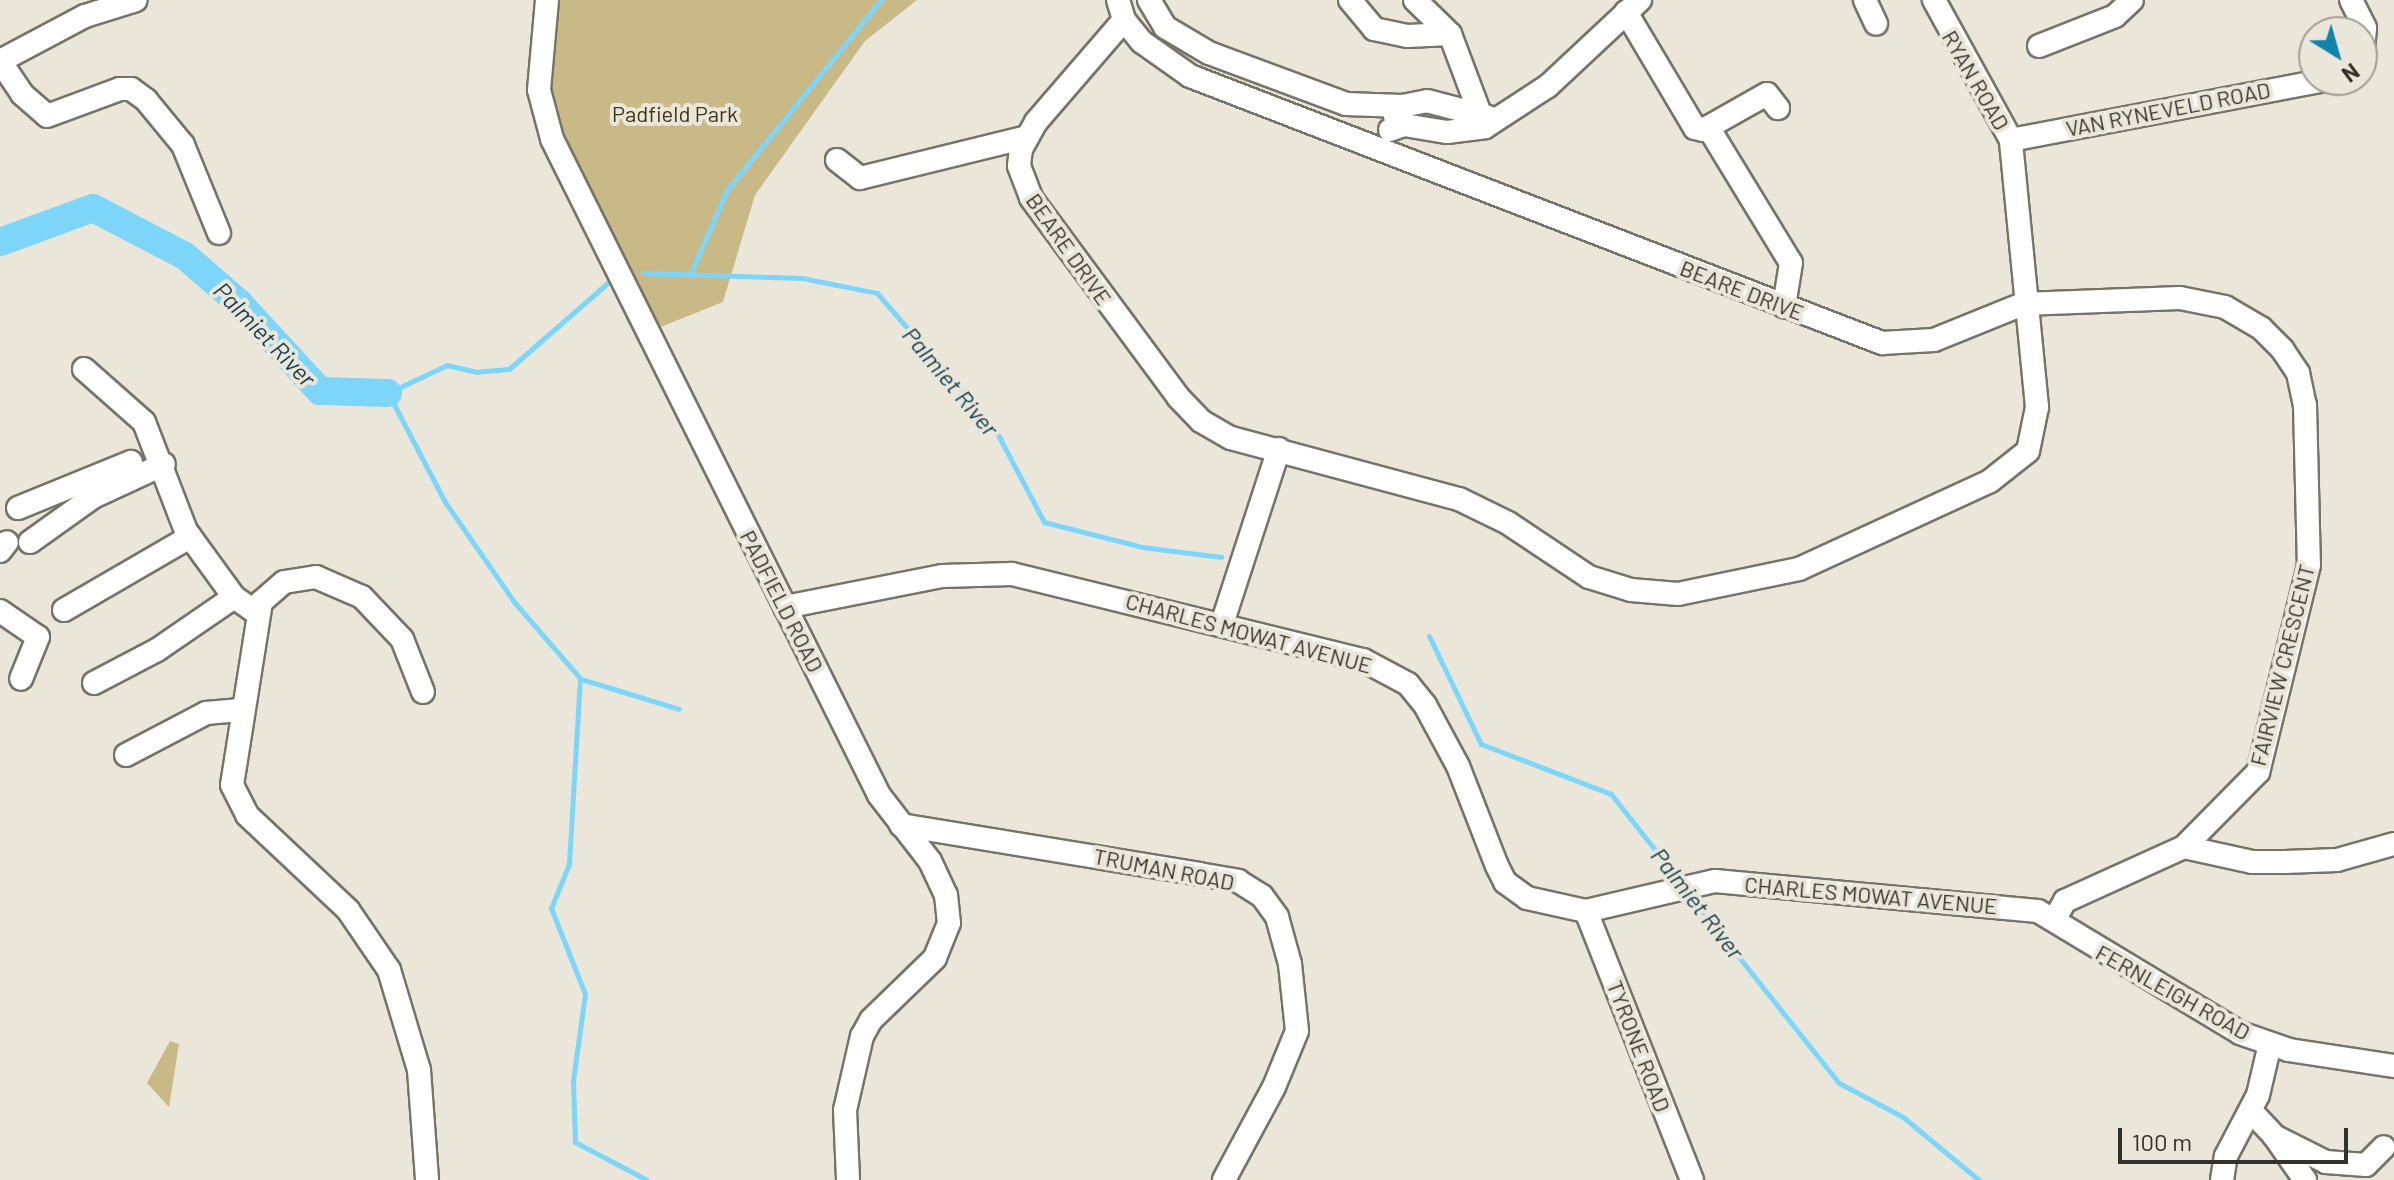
<!DOCTYPE html>
<style>
body{margin:0}
#map{position:relative;width:2394px;height:1180px;overflow:hidden;background:#eae6da;font-family:Barlow,sans-serif}
div>[style]{position:absolute}
.green>*{inset:0;background:#c9b986}
.stream>*{height:5px;margin:-2.5px;padding:0 2.5px;transform-origin:2.5px;border-radius:2.5px;background:#7ed5fa}
.river>*{height:28px;margin:-14px;padding:0 14px;transform-origin:14px;border-radius:14px;background:#7ed5fa}
.roads{filter:drop-shadow(2px 0 #767368) drop-shadow(-2px 0 #767368) drop-shadow(0 2px #767368) drop-shadow(0 -2px #767368)}
.minor>*{height:22px;margin:-11px;padding:0 11px;transform-origin:11px;border-radius:11px;background:#fff}
span{translate:-50% -50%;white-space:nowrap;text-align:center;line-height:1.15;-webkit-text-stroke:8px #eae6da;paint-order:stroke}
.street-label{font-size:22px;color:#33312c}
.park-label{font-size:22px;color:#403615}
.water-label{font-size:24px;color:#173f4e;font-style:italic}
.north{position:absolute;left:2298px;top:16px;width:80px;height:80px;box-sizing:border-box;background:#eae6da;border:2px solid #a19e94;border-radius:50%;rotate:143deg;font-size:22px;font-weight:700;line-height:32px;text-align:center;color:#33312c}
.north::after{content:'';display:block;margin:auto;width:28px;height:36px;background:#1084aa;clip-path:polygon(50% 0,100% 100%,50% 72%,0 100%)}
.scale{position:absolute;left:2118px;top:1128px;width:230px;height:36px;box-sizing:border-box;border:4px solid #33312c;border-top:0;padding-left:10px;font-size:24px;line-height:28px;white-space:nowrap;color:#33312c;-webkit-text-stroke:6px #eae6da;paint-order:stroke}
</style>
<div id="map">
<div class="green">
<div style="clip-path:polygon(553px 0,917px 0,865px 41px,755px 195px,723px 302px,658px 328px,560px 137px,547px 89px)"></div>
<div style="clip-path:polygon(170px 1041px,179px 1044px,169px 1107px,147px 1083px)"></div>
</div>
<div class="stream">
<div style="left:643px;top:273px;width:159px;rotate:1.8deg"></div>
<div style="left:802px;top:278px;width:76px;rotate:11.3deg"></div>
<div style="left:877px;top:293px;width:182px;rotate:49.2deg"></div>
<div style="left:996px;top:431px;width:103px;rotate:62.2deg"></div>
<div style="left:1044px;top:522px;width:101px;rotate:14.3deg"></div>
<div style="left:1142px;top:547px;width:80px;rotate:7.2deg"></div>
<div style="left:691px;top:273px;width:90px;rotate:-66.6deg"></div>
<div style="left:727px;top:190px;width:245px;rotate:-51deg"></div>
<div style="left:611px;top:280px;width:135px;rotate:138.9deg"></div>
<div style="left:509px;top:369px;width:32px;rotate:175deg"></div>
<div style="left:477px;top:372px;width:31px;rotate:-167deg"></div>
<div style="left:447px;top:365px;width:65px;rotate:154.6deg"></div>
<div style="left:388px;top:393px;width:123px;rotate:62.4deg"></div>
<div style="left:445px;top:502px;width:123px;rotate:55.3deg"></div>
<div style="left:515px;top:603px;width:99px;rotate:49.1deg"></div>
<div style="left:580px;top:678px;width:186px;rotate:93.4deg"></div>
<div style="left:569px;top:864px;width:48px;rotate:112.2deg"></div>
<div style="left:551px;top:908px;width:92px;rotate:68.4deg"></div>
<div style="left:585px;top:994px;width:88px;rotate:97.9deg"></div>
<div style="left:573px;top:1081px;width:61px;rotate:88.1deg"></div>
<div style="left:575px;top:1142px;width:81px;rotate:27.8deg"></div>
<div style="left:1429px;top:636px;width:120px;rotate:64.3deg"></div>
<div style="left:1481px;top:744px;width:139px;rotate:21deg"></div>
<div style="left:1611px;top:794px;width:115px;rotate:51.7deg"></div>
<div style="left:581px;top:679px;width:102px;rotate:17deg"></div>
<div style="left:1687px;top:892px;width:244px;rotate:51.5deg"></div>
<div style="left:1839px;top:1083px;width:72px;rotate:28deg"></div>
<div style="left:1903px;top:1117px;width:99px;rotate:39.7deg"></div>
</div>
<div class="river">
<div style="left:0;top:242px;width:99px;rotate:-20.1deg"></div>
<div style="left:93px;top:208px;width:104px;rotate:27.6deg"></div>
<div style="left:185px;top:256px;width:72px;rotate:41deg"></div>
<div style="left:239px;top:303px;width:120px;rotate:47.4deg"></div>
<div style="left:320px;top:391px;width:68px;rotate:1.7deg"></div>
</div>
<div class="roads">
<div class="minor">
<div style="left:547px;top:0;width:90px;rotate:95.1deg"></div>
<div style="left:539px;top:90px;width:51px;rotate:75.1deg"></div>
<div style="left:552px;top:139px;width:733px;rotate:63.5deg"></div>
<div style="left:879px;top:795px;width:83px;rotate:52.3deg"></div>
<div style="left:930px;top:861px;width:38px;rotate:65deg"></div>
<div style="left:946px;top:895px;width:28px;rotate:84deg"></div>
<div style="left:949px;top:923px;width:38px;rotate:112deg"></div>
<div style="left:935px;top:958px;width:89px;rotate:135.9deg"></div>
<div style="left:871px;top:1020px;width:18px;rotate:119deg"></div>
<div style="left:862px;top:1036px;width:76px;rotate:102.9deg"></div>
<div style="left:845px;top:1110px;width:70px;rotate:87.5deg"></div>
<div style="left:1118px;top:0;width:21px;rotate:73deg"></div>
<div style="left:1124px;top:20px;width:28px;rotate:51deg"></div>
<div style="left:1142px;top:42px;width:59px;rotate:35.3deg"></div>
<div style="left:1190px;top:76px;width:742px;rotate:21.1deg"></div>
<div style="left:1882px;top:343px;width:52px;rotate:-3.3deg"></div>
<div style="left:1934px;top:340px;width:96px;rotate:-22deg"></div>
<div style="left:2023px;top:304px;width:157px;rotate:-2.2deg"></div>
<div style="left:2180px;top:298px;width:46px;rotate:11.3deg"></div>
<div style="left:2225px;top:307px;width:42px;rotate:30.3deg"></div>
<div style="left:2261px;top:328px;width:30px;rotate:45deg"></div>
<div style="left:2282px;top:349px;width:29px;rotate:56deg"></div>
<div style="left:2298px;top:373px;width:33px;rotate:78deg"></div>
<div style="left:2305px;top:405px;width:160px;rotate:88.6deg"></div>
<div style="left:2309px;top:565px;width:213px;rotate:103.8deg"></div>
<div style="left:2258px;top:772px;width:105px;rotate:134.6deg"></div>
<div style="left:2184px;top:847px;width:131px;rotate:155.6deg"></div>
<div style="left:2065px;top:901px;width:22px;rotate:120deg"></div>
<div style="left:1149px;top:0;width:31px;rotate:59deg"></div>
<div style="left:1165px;top:27px;width:51px;rotate:30.6deg"></div>
<div style="left:1209px;top:53px;width:146px;rotate:20.4deg"></div>
<div style="left:1346px;top:104px;width:56px;rotate:2deg"></div>
<div style="left:1350px;top:0;width:38px;rotate:50deg"></div>
<div style="left:1374px;top:29px;width:34px;rotate:12deg"></div>
<div style="left:1407px;top:36px;width:43px;rotate:-2.7deg"></div>
<div style="left:1415px;top:0;width:49px;rotate:44.2deg"></div>
<div style="left:1450px;top:34px;width:99px;rotate:69.4deg"></div>
<div style="left:1865px;top:0;width:26px;rotate:65deg"></div>
<div style="left:2351px;top:0;width:31px;rotate:63deg"></div>
<div style="left:2365px;top:28px;width:32px;rotate:95deg"></div>
<div style="left:1626px;top:12px;width:135px;rotate:59.3deg"></div>
<div style="left:1695px;top:128px;width:8px;rotate:14deg"></div>
<div style="left:1703px;top:130px;width:73px;rotate:-29.4deg"></div>
<div style="left:1767px;top:94px;width:18px;rotate:52deg"></div>
<div style="left:1124px;top:20px;width:135px;rotate:130.8deg"></div>
<div style="left:1036px;top:122px;width:31px;rotate:119deg"></div>
<div style="left:1021px;top:149px;width:17px;rotate:97deg"></div>
<div style="left:1019px;top:166px;width:34px;rotate:69deg"></div>
<div style="left:1031px;top:198px;width:247px;rotate:53.5deg"></div>
<div style="left:1178px;top:397px;width:33px;rotate:46deg"></div>
<div style="left:1201px;top:421px;width:34px;rotate:30deg"></div>
<div style="left:1231px;top:438px;width:236px;rotate:15deg"></div>
<div style="left:1459px;top:499px;width:55px;rotate:26.1deg"></div>
<div style="left:1508px;top:523px;width:97px;rotate:33.7deg"></div>
<div style="left:1589px;top:577px;width:44px;rotate:17.2deg"></div>
<div style="left:1631px;top:590px;width:47px;rotate:4.9deg"></div>
<div style="left:1678px;top:594px;width:124px;rotate:-11.7deg"></div>
<div style="left:1799px;top:569px;width:210px;rotate:-24.7deg"></div>
<div style="left:1990px;top:481px;width:48px;rotate:-38.3deg"></div>
<div style="left:2028px;top:451px;width:45px;rotate:-78.4deg"></div>
<div style="left:2037px;top:407px;width:268px;rotate:-95.6deg"></div>
<div style="left:2011px;top:140px;width:160px;rotate:-118.8deg"></div>
<div style="left:2039px;top:46px;width:82px;rotate:-21.5deg"></div>
<div style="left:2115px;top:16px;width:23px;rotate:-43deg"></div>
<div style="left:0;top:61px;width:40px;rotate:56deg"></div>
<div style="left:22px;top:94px;width:33px;rotate:41deg"></div>
<div style="left:47px;top:116px;width:78px;rotate:-20.3deg"></div>
<div style="left:120px;top:89px;width:11px"></div>
<div style="left:131px;top:89px;width:19px;rotate:36deg"></div>
<div style="left:146px;top:100px;width:58px;rotate:50.6deg"></div>
<div style="left:183px;top:145px;width:95px;rotate:67.8deg"></div>
<div style="left:0;top:61px;width:96px;rotate:-27.9deg"></div>
<div style="left:85px;top:16px;width:53px;rotate:-17.4deg"></div>
<div style="left:1395px;top:116px;width:12px;rotate:-55deg"></div>
<div style="left:1402px;top:106px;width:25px;rotate:-11deg"></div>
<div style="left:1427px;top:101px;width:63px;rotate:14.7deg"></div>
<div style="left:1708px;top:127px;width:159px;rotate:58.6deg"></div>
<div style="left:1791px;top:263px;width:44px;rotate:99.2deg"></div>
<div style="left:1390px;top:130px;width:15px;rotate:-20deg"></div>
<div style="left:1404px;top:125px;width:44px;rotate:9.2deg"></div>
<div style="left:1447px;top:132px;width:38px;rotate:-7deg"></div>
<div style="left:1485px;top:127px;width:75px;rotate:-33.1deg"></div>
<div style="left:1548px;top:86px;width:126px;rotate:-43.1deg"></div>
<div style="left:2011px;top:140px;width:320px;rotate:-10.8deg"></div>
<div style="left:837px;top:160px;width:29px;rotate:38deg"></div>
<div style="left:860px;top:178px;width:172px;rotate:-13.8deg"></div>
<div style="left:84px;top:369px;width:80px;rotate:41.5deg"></div>
<div style="left:144px;top:422px;width:117px;rotate:68.9deg"></div>
<div style="left:186px;top:531px;width:82px;rotate:54deg"></div>
<div style="left:234px;top:597px;width:29px;rotate:35deg"></div>
<div style="left:18px;top:508px;width:122px;rotate:-22.2deg"></div>
<div style="left:30px;top:542px;width:77px;rotate:-35.5deg"></div>
<div style="left:93px;top:497px;width:78px;rotate:-24.9deg"></div>
<div style="left:0;top:551px;width:11px;rotate:-52deg"></div>
<div style="left:785px;top:607px;width:160px;rotate:-11.2deg"></div>
<div style="left:942px;top:576px;width:70px;rotate:-1.6deg"></div>
<div style="left:1012px;top:574px;width:361px;rotate:13.8deg"></div>
<div style="left:1363px;top:660px;width:51px;rotate:28.1deg"></div>
<div style="left:1408px;top:684px;width:27px;rotate:51deg"></div>
<div style="left:1425px;top:705px;width:69px;rotate:61.6deg"></div>
<div style="left:1458px;top:766px;width:107px;rotate:68.7deg"></div>
<div style="left:1497px;top:866px;width:18px;rotate:63deg"></div>
<div style="left:1505px;top:882px;width:27px;rotate:36deg"></div>
<div style="left:1527px;top:898px;width:60px;rotate:12.4deg"></div>
<div style="left:1586px;top:911px;width:132px;rotate:-13.1deg"></div>
<div style="left:1715px;top:881px;width:324px;rotate:5.3deg"></div>
<div style="left:2038px;top:911px;width:236px;rotate:31.1deg"></div>
<div style="left:2240px;top:1033px;width:52px;rotate:19.1deg"></div>
<div style="left:2289px;top:1050px;width:106px;rotate:8.7deg"></div>
<div style="left:64px;top:610px;width:146px;rotate:-30.1deg"></div>
<div style="left:0;top:611px;width:46px;rotate:34.4deg"></div>
<div style="left:38px;top:637px;width:45px;rotate:112deg"></div>
<div style="left:1222px;top:624px;width:184px;rotate:-72deg"></div>
<div style="left:94px;top:683px;width:71px;rotate:-27.6deg"></div>
<div style="left:157px;top:650px;width:93px;rotate:-34.5deg"></div>
<div style="left:423px;top:692px;width:57px;rotate:-111.6deg"></div>
<div style="left:402px;top:639px;width:58px;rotate:-133.6deg"></div>
<div style="left:362px;top:597px;width:50px;rotate:-156.5deg"></div>
<div style="left:316px;top:577px;width:32px;rotate:171deg"></div>
<div style="left:284px;top:582px;width:30px;rotate:139deg"></div>
<div style="left:261px;top:602px;width:185px;rotate:99deg"></div>
<div style="left:232px;top:785px;width:34px;rotate:63deg"></div>
<div style="left:247px;top:815px;width:139px;rotate:43.2deg"></div>
<div style="left:348px;top:910px;width:73px;rotate:55.7deg"></div>
<div style="left:389px;top:970px;width:104px;rotate:73.3deg"></div>
<div style="left:419px;top:1070px;width:110px;rotate:85.8deg"></div>
<div style="left:126px;top:755px;width:90px;rotate:-27.7deg"></div>
<div style="left:206px;top:713px;width:37px;rotate:-5deg"></div>
<div style="left:901px;top:825px;width:302px;rotate:9.3deg"></div>
<div style="left:1199px;top:874px;width:40px;rotate:10deg"></div>
<div style="left:1238px;top:881px;width:28px;rotate:32deg"></div>
<div style="left:1262px;top:896px;width:26px;rotate:54deg"></div>
<div style="left:1277px;top:917px;width:49px;rotate:74.5deg"></div>
<div style="left:1290px;top:964px;width:67px;rotate:84deg"></div>
<div style="left:1297px;top:1031px;width:61px;rotate:112.3deg"></div>
<div style="left:1274px;top:1087px;width:106px;rotate:118.3deg"></div>
<div style="left:2184px;top:847px;width:70px;rotate:12.4deg"></div>
<div style="left:2252px;top:862px;width:33px"></div>
<div style="left:2285px;top:862px;width:52px;rotate:-2.2deg"></div>
<div style="left:2337px;top:860px;width:59px;rotate:-15.7deg"></div>
<div style="left:1586px;top:911px;width:289px;rotate:68.5deg"></div>
<div style="left:2251px;top:1111px;width:34px;rotate:47deg"></div>
<div style="left:2274px;top:1136px;width:58px;rotate:26.6deg"></div>
<div style="left:2326px;top:1162px;width:40px;rotate:4.3deg"></div>
<div style="left:2366px;top:1165px;width:25px;rotate:-45deg"></div>
<div style="left:2277px;top:1140px;width:49px;rotate:55deg"></div>
<div style="left:2222px;top:1180px;width:24px;rotate:-81deg"></div>
<div style="left:2226px;top:1156px;width:69px;rotate:-62.3deg"></div>
<div style="left:2258px;top:1095px;width:52px;rotate:-76.8deg"></div>
</div>
</div>
<div class="street-label">
<span style="left:1976px;top:80px;rotate:60deg">RYAN ROAD</span>
<span style="left:2168px;top:109px;rotate:-11deg">VAN RYNEVELD ROAD</span>
<span style="left:1069px;top:249px;rotate:55deg">BEARE DRIVE</span>
<span style="left:1742px;top:290px;rotate:21deg">BEARE DRIVE</span>
<span style="left:782px;top:601px;rotate:63deg">PADFIELD ROAD</span>
<span style="left:1249px;top:633px;rotate:15deg">CHARLES MOWAT AVENUE</span>
<span style="left:2282px;top:665px;rotate:-76deg">FAIRVIEW CRESCENT</span>
<span style="left:1164px;top:869px;rotate:11deg">TRUMAN ROAD</span>
<span style="left:1871px;top:895px;rotate:5deg">CHARLES MOWAT AVENUE</span>
<span style="left:2173px;top:992px;rotate:29deg">FERNLEIGH ROAD</span>
<span style="left:1639px;top:1046px;rotate:69deg">TYRONE ROAD</span>
</div>
<div class="park-label">
<span style="left:675px;top:114px">Padfield Park</span>
</div>
<div class="water-label">
<span style="left:265px;top:334px;rotate:46deg">Palmiet River</span>
<span style="left:951px;top:381px;rotate:50deg">Palmiet River</span>
<span style="left:1698px;top:903px;rotate:52deg">Palmiet River</span>
</div>
<div class="north">N</div>
<div class="scale">100 m</div>
</div>
